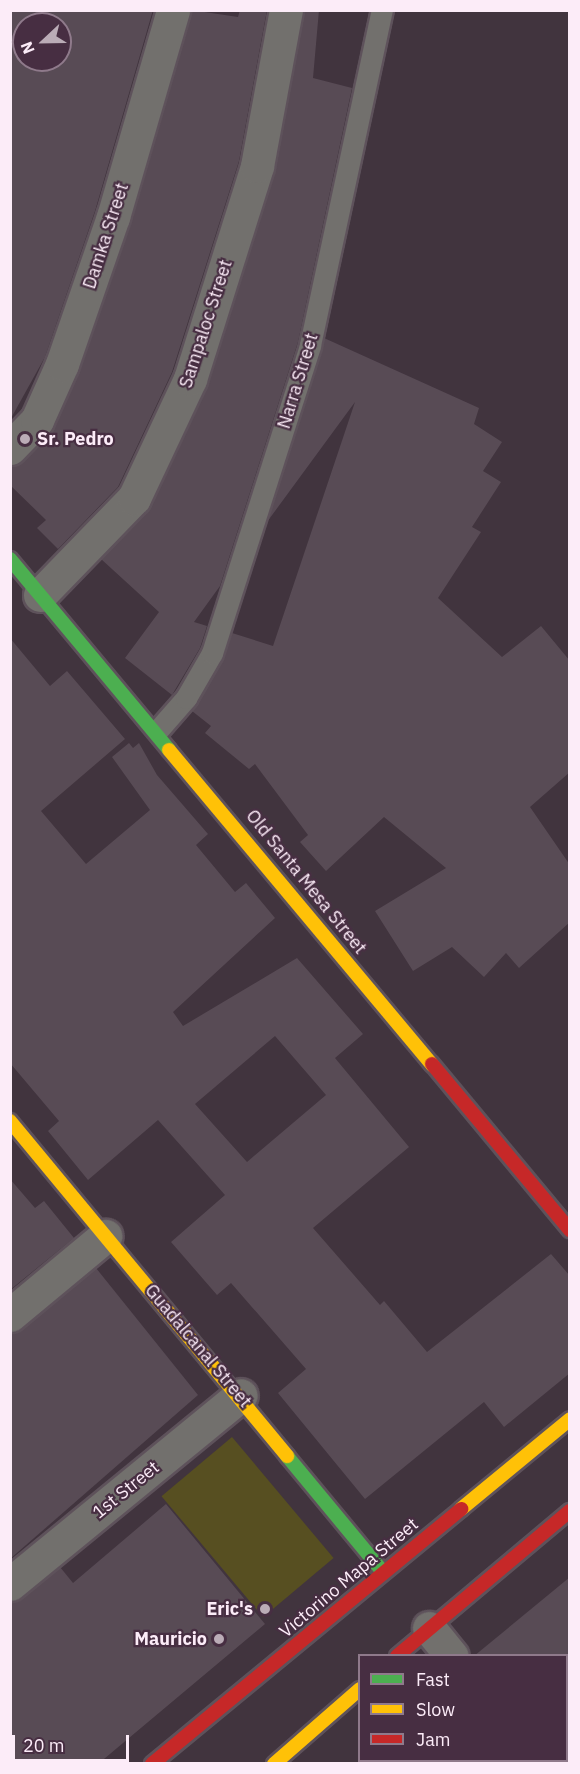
<!DOCTYPE html>
<style>
body{margin:0}
#map{position:relative;width:580px;height:1774px;overflow:hidden;background:#41343e;font-family:"IBM Plex Sans",sans-serif}
div>[style]{position:absolute}
.green>*{inset:0;background:#574f21;transform-origin:0 0}
.building>*{inset:0;background:#584b55}
.roads{filter:drop-shadow(2px 0 #5e525b) drop-shadow(-2px 0 #5e525b) drop-shadow(0 2px #5e525b) drop-shadow(0 -2px #5e525b)}
.lane>*{height:21px;margin:-10.5px;padding:0 10.5px;transform-origin:10.5px;border-radius:10.5px;background:#72706d}
.street>*{height:33px;margin:-16.5px;padding:0 16.5px;transform-origin:16.5px;border-radius:16.5px;background:#72706d}
.fast>*{height:14px;margin:-7px;padding:0 7px;transform-origin:7px;border-radius:7px;background:#4caf50}
.slow>*{height:14px;margin:-7px;padding:0 7px;transform-origin:7px;border-radius:7px;background:#ffc107}
.jam>*{height:14px;margin:-7px;padding:0 7px;transform-origin:7px;border-radius:7px;background:#c62828}
.dots>*{width:16px;height:16px;translate:-50% -50%;box-sizing:border-box;border:3px solid #472e42;border-radius:50%}
span{translate:-50% -50%;white-space:nowrap;text-align:center;line-height:1.15;-webkit-text-stroke:4.5px #472e42;paint-order:stroke}
.street-label{font-size:18px;color:#fcecf8}
.poi-label{font-size:18px;color:#fcecf8;font-weight:700}
.left{translate:0 -50%;text-align:left}
.right{translate:-100% -50%;text-align:right}
.frame{position:absolute;inset:0;border:12px solid #fcecf8;pointer-events:none}
.legend{position:absolute;left:358px;top:1654px;width:210px;height:108px;box-sizing:border-box;background:#472e42;border:2px solid #8f7a8b;margin:0;padding:8px 10px;list-style:none;font-size:18px;color:#fcecf8}
.legend li{display:flex;align-items:center;gap:12px;height:30px}
.legend b{width:30px;border:2px solid #8f7a8b}
.north{position:absolute;left:12px;top:12px;width:60px;height:60px;box-sizing:border-box;background:#472e42;border:2px solid #8f7a8b;border-radius:50%;rotate:248deg;font-size:16px;font-weight:700;line-height:24px;text-align:center;color:#fcecf8}
.north::after{content:'';display:block;margin:auto;width:21px;height:27px;background:#bbacb7;clip-path:polygon(50% 0,100% 100%,50% 72%,0 100%)}
.scale{position:absolute;left:12px;top:1735px;width:117px;height:27px;box-sizing:border-box;border:3px solid #fcecf8;border-top:0;padding-left:8px;font-size:18px;line-height:21px;white-space:nowrap;color:#fcecf8;-webkit-text-stroke:4px #472e42;paint-order:stroke}
</style>
<div id="map">
<div class="green">
<div style="left:232px;top:1437px;width:158px;height:92px;rotate:50deg"></div>
</div>
<div class="building">
<div style="clip-path:polygon(evenodd,10px 10px,153px 10px,95px 211px,45px 357px,10px 420px,10px 10px,24px 24px,60px 24px,60px 60px,24px 60px,24px 24px)"></div>
<div style="clip-path:polygon(191px 10px,238px 17px,240px 10px,267px 10px,239px 161px,172px 372px,118px 487px,58px 549px,37px 528px,46px 520px,10px 485px,10px 466px,23px 461px,51px 433px,79px 372px,131px 222px)"></div>
<div style="clip-path:polygon(304px 10px,319px 10px,313px 78px,352px 88px,298px 342px,220px 586px,194px 622px,207px 626px,200px 648px,172px 695px,125px 658px,159px 612px,101px 559px,151px 506px,208px 385px,275px 172px)"></div>
<div style="clip-path:polygon(324px 338px,479px 408px,474px 424px,502px 442px,483px 471px,501px 482px,472px 527px,481px 532px,438px 598px,502px 657px,541px 626px,570px 661px,570px 772px,530px 807px,570px 865px,570px 922px,519px 968px,506px 953px,484px 977px,452px 947px,413px 971px,375px 911px,446px 868px,384px 817px,326px 871px,300px 842px,308px 835px,255px 764px,249px 769px,205px 733px,211px 726px,192px 711px,223px 659px,232px 633px,273px 646px,355px 402px,267px 522px)"></div>
<div style="clip-path:polygon(evenodd,10px 638px,50px 686px,67px 671px,125px 739px,41px 811px,86px 864px,150px 810px,112px 757px,129px 743px,133px 748px,139px 743px,157px 775px,208px 834px,196px 845px,235px 892px,246px 883px,275px 918px,173px 1012px,183px 1026px,297px 958px,363px 1034px,335px 1058px,409px 1147px,313px 1228px,380px 1305px,384px 1301px,427px 1352px,551px 1254px,570px 1276px,570px 1373px,504px 1427px,484px 1402px,365px 1499px,278px 1393px,306px 1369px,231px 1283px,217px 1295px,171px 1242px,225px 1195px,158px 1120px,88px 1180px,48px 1131px,59px 1121px,10px 1063px,10px 638px,275px 1036px,326px 1095px,247px 1162px,195px 1104px,275px 1036px)"></div>
<div style="clip-path:polygon(10px 1179px,35px 1208px,44px 1201px,74px 1238px,10px 1290px)"></div>
<div style="clip-path:polygon(96px 1268px,198px 1395px,10px 1559px,10px 1333px)"></div>
<div style="clip-path:polygon(166px 1504px,265px 1624px,98px 1764px,10px 1764px,10px 1602px,60px 1567px,73px 1583px)"></div>
<div style="clip-path:polygon(570px 1577px,570px 1656px,474px 1656px)"></div>
</div>
<div class="roads">
<div class="lane">
<div style="left:158px;top:730px;width:43px;rotate:-48.8deg"></div>
<div style="left:186px;top:698px;width:52px;rotate:-60deg"></div>
<div style="left:212px;top:653px;width:323px;rotate:-72.3deg"></div>
<div style="left:310px;top:345px;width:343px;rotate:-77.9deg"></div>
</div>
<div class="street">
<div style="left:10px;top:448px;width:39px;rotate:-46deg"></div>
<div style="left:37px;top:420px;width:61px;rotate:-65.9deg"></div>
<div style="left:62px;top:364px;width:156px;rotate:-70.9deg"></div>
<div style="left:113px;top:217px;width:216px;rotate:-73.8deg"></div>
<div style="left:40px;top:595px;width:135px;rotate:-45.9deg"></div>
<div style="left:134px;top:498px;width:132px;rotate:-64.8deg"></div>
<div style="left:190px;top:379px;width:223px;rotate:-72.5deg"></div>
<div style="left:257px;top:166px;width:159px;rotate:-79.5deg"></div>
<div style="left:10px;top:1315px;width:124px;rotate:-39.7deg"></div>
<div style="left:10px;top:1584px;width:298px;rotate:-39.3deg"></div>
<div style="left:429px;top:1628px;width:36px;rotate:51deg"></div>
<div style="left:540px;top:1760px;width:4px;rotate:63deg"></div>
</div>
<div class="fast">
<div style="left:10px;top:559px;width:249px;rotate:50.2deg"></div>
<div style="left:287px;top:1456px;width:151px;rotate:50.4deg"></div>
</div>
<div class="slow">
<div style="left:169px;top:750px;width:410px;rotate:50.1deg"></div>
<div style="left:10px;top:1121px;width:435px;rotate:50.4deg"></div>
<div style="left:461px;top:1509px;width:141px;rotate:-39.5deg"></div>
<div style="left:274px;top:1764px;width:114px;rotate:-41.1deg"></div>
</div>
<div class="jam">
<div style="left:432px;top:1064px;width:216px;rotate:50.3deg"></div>
<div style="left:397px;top:1656px;width:226px;rotate:-40deg"></div>
<div style="left:152px;top:1764px;width:401px;rotate:-39.5deg"></div>
</div>
</div>
<div class="dots">
<div style="left:25px;top:439px;background:#bbacb7"></div>
<div style="left:265px;top:1609px;background:#bbacb7"></div>
<div style="left:219px;top:1639px;background:#bbacb7"></div>
</div>
<div class="street-label">
<span style="left:106px;top:236px;rotate:-72deg">Damka Street</span>
<span style="left:206px;top:324px;rotate:-72deg">Sampaloc Street</span>
<span style="left:298px;top:381px;rotate:-73deg">Narra Street</span>
<span style="left:306px;top:882px;rotate:51deg">Old Santa Mesa Street</span>
<span style="left:198px;top:1346px;rotate:50deg">Guadalcanal Street</span>
<span style="left:126px;top:1490px;rotate:-39deg">1st Street</span>
<span style="left:349px;top:1578px;rotate:-40deg">Victorino Mapa Street</span>
</div>
<div class="poi-label">
<span class="left" style="left:37px;top:439px">Sr. Pedro</span>
<span class="right" style="left:253px;top:1609px">Eric's</span>
<span class="right" style="left:207px;top:1639px">Mauricio</span>
</div>
<div class="frame"></div>
<ul class="legend">
<li><b style="height:8px;background:#4caf50"></b>Fast</li>
<li><b style="height:8px;background:#ffc107"></b>Slow</li>
<li><b style="height:8px;background:#c62828"></b>Jam</li>
</ul>
<div class="north">N</div>
<div class="scale">20 m</div>
</div>
